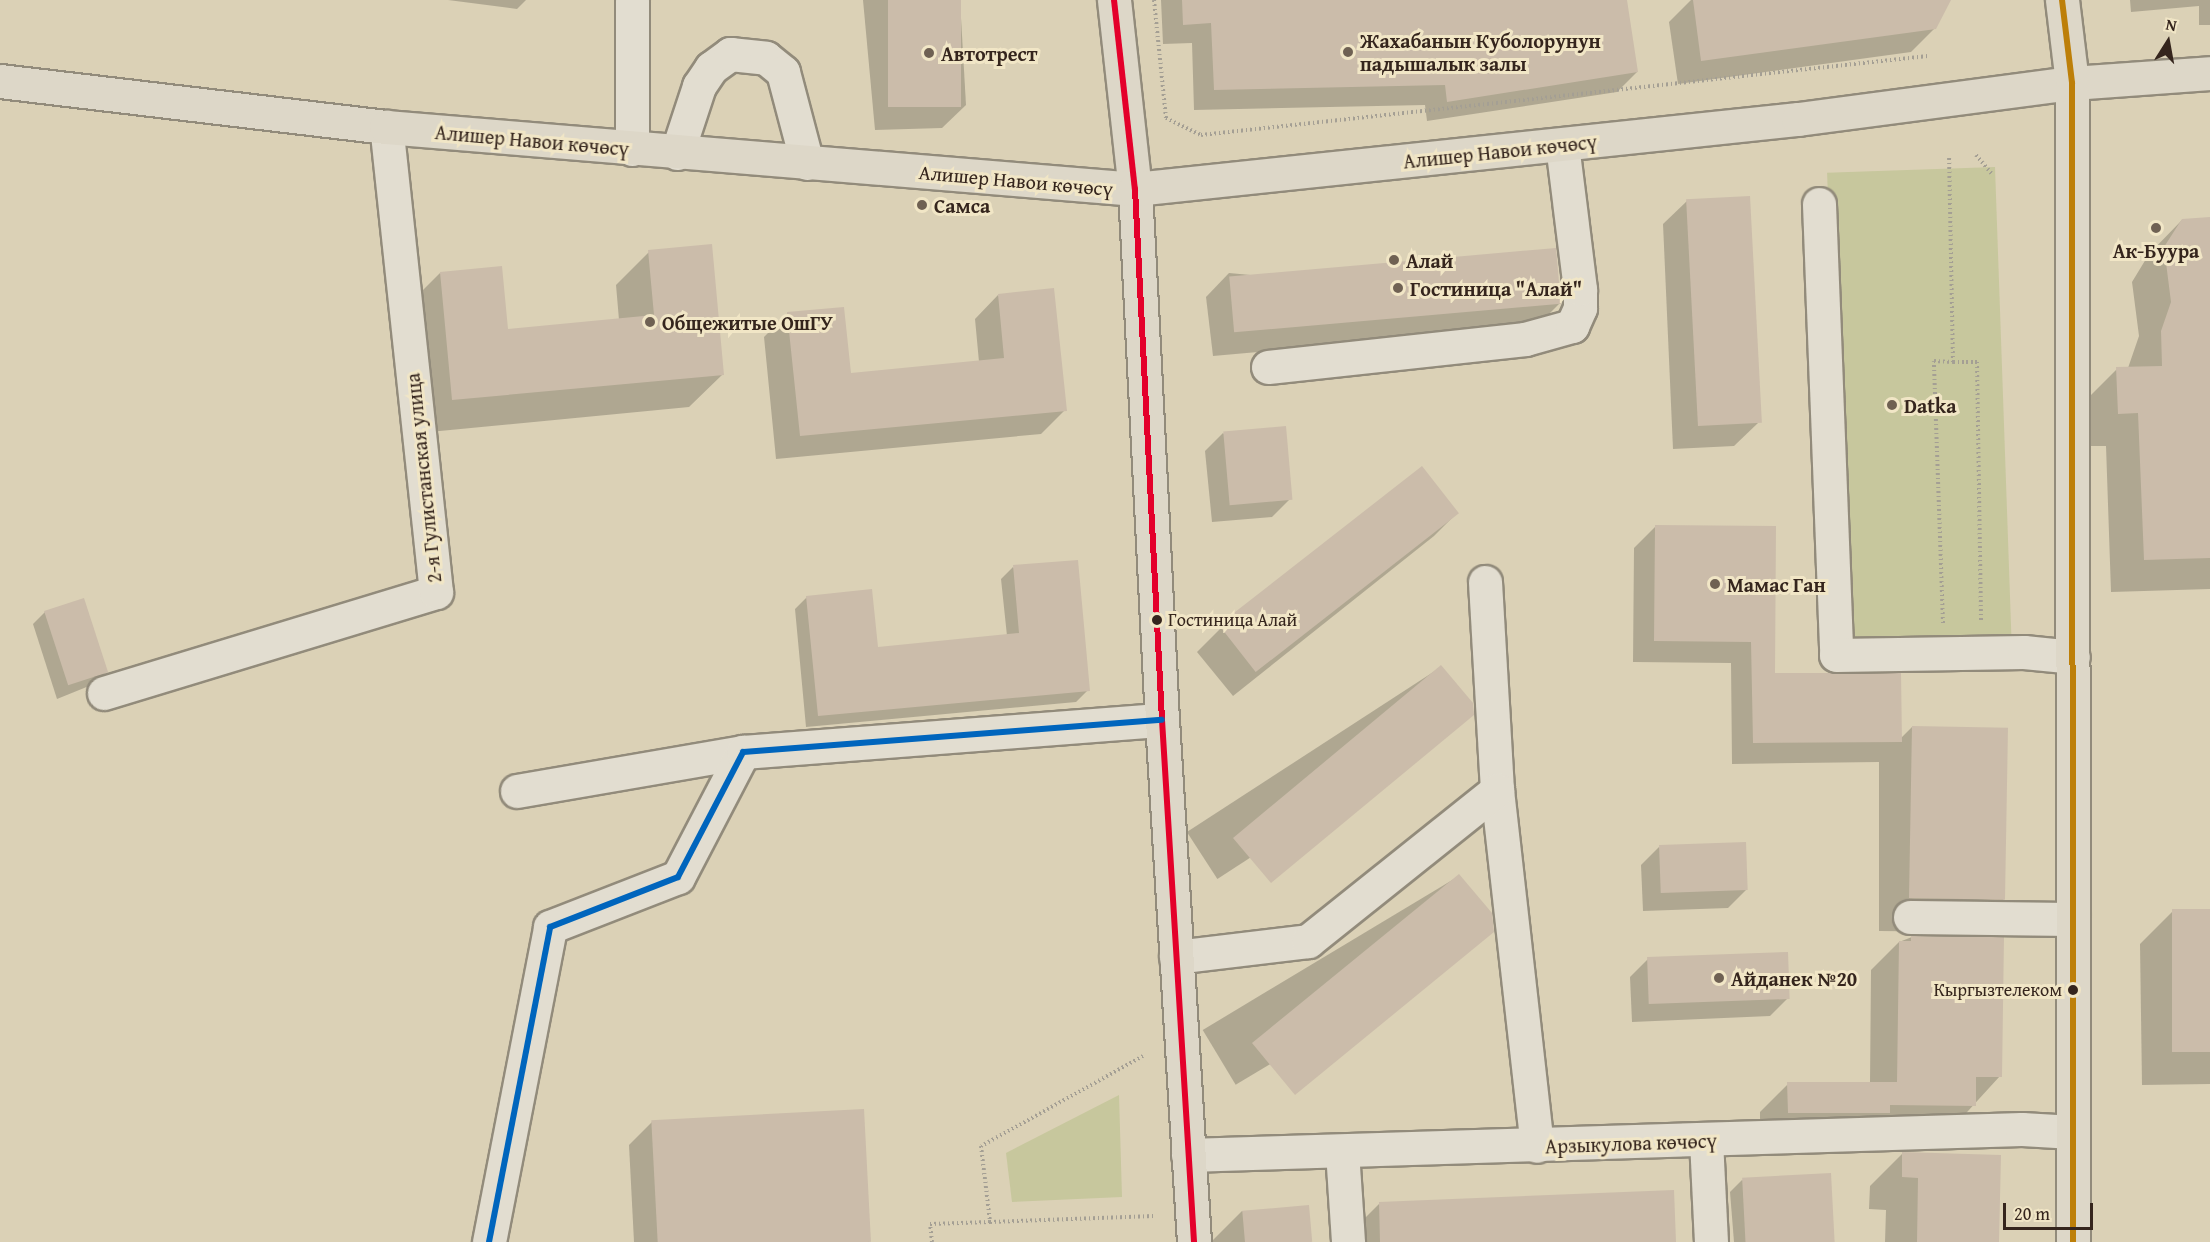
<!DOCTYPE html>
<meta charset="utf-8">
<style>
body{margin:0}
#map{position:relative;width:2210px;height:1242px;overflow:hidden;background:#dbd1b6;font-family:"Gentium Book Plus",serif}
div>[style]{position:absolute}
.green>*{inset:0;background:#c7c79d;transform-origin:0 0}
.shadow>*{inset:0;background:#0003;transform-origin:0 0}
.building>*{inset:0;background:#cbbcaa;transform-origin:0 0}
.path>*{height:4px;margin-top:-2px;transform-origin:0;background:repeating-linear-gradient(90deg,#a49f94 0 1.5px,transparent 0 4.5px)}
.roads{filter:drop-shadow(2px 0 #928b7b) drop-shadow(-2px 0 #928b7b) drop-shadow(0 2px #928b7b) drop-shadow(0 -2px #928b7b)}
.minor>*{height:33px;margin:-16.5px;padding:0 16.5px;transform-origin:16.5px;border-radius:16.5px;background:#e2ddd0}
.major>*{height:33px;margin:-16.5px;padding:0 16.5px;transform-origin:16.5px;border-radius:16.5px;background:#ddd7c8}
.bus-1>*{height:6px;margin:-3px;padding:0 3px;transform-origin:3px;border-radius:3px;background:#e4002b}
.bus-2>*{height:6px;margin:-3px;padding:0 3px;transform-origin:3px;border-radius:3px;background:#bd7f09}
.bus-3>*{height:6px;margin:-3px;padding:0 3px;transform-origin:3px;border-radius:3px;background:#0065bd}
.dots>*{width:16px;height:16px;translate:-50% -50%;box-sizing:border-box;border:3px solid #f1e6c6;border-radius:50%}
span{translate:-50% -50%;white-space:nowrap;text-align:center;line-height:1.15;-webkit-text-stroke:6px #f1e6c6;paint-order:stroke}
.bus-label{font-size:18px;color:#35251d}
.left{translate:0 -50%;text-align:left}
.right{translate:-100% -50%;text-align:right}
.poi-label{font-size:20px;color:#35251d;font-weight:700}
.street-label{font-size:20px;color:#35251d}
.north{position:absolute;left:2138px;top:12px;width:60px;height:60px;-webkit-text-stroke:4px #f1e6c6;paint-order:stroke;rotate:11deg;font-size:16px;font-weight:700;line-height:24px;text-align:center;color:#35251d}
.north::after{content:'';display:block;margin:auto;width:21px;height:27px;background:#35251d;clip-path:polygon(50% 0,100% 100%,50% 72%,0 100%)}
.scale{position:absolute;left:2003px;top:1203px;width:90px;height:27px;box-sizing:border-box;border:3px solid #35251d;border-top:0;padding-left:8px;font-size:18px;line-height:21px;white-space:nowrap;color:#35251d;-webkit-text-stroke:4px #f1e6c6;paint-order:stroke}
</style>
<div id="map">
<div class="green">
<div style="left:1995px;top:167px;width:478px;height:168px;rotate:88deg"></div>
<div style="clip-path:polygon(1119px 1095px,1122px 1197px,1012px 1202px,1006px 1153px)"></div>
</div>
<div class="shadow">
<div style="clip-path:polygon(448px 0,526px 0,517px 9px)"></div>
<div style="clip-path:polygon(863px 0,960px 0,966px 105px,942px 128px,875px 130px)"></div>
<div style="clip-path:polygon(1161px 0,1625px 0,1637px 72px,1617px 92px,1427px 121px,1425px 105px,1194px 110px,1192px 43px,1163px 44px)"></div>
<div style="clip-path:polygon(1691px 0,1949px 0,1935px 28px,1911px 52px,1678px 84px,1669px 22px)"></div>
<div style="clip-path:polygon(2130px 0,2210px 0,2210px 25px,2199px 25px,2199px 6px,2131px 12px)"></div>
<div style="clip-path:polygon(1687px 201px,1758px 423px,1734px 446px,1673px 449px,1663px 224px)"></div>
<div style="clip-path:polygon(2210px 219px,2210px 589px,2111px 592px,2106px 446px,2086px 446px,2084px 402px,2117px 369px,2128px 368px,2139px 336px,2132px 282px,2149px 254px,2182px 220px)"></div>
<div style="clip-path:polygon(649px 252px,723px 374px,689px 407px,419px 433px,407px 306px,440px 273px,506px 331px,619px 320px,616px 285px)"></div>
<div style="clip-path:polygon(1229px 273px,1560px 303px,1536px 327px,1213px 356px,1206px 297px)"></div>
<div style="clip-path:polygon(998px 295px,1065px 410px,1041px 434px,776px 459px,764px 337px,788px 313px,850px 375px,979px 362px,975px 319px)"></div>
<div style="clip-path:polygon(1223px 433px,1290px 499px,1272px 517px,1212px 522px,1205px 451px)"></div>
<div style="clip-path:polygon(1421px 468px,1457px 513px,1434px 536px,1233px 696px,1197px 652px,1221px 628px)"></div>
<div style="clip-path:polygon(1656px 526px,1775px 527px,1774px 674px,1900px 739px,1912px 727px,2004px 899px,1971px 932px,1879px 931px,1879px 762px,1732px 764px,1731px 663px,1633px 662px,1634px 548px)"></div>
<div style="clip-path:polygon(1013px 567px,1088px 690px,1076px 702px,806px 727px,795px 609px,807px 597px,876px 648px,1007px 636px,1001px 579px)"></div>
<div style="clip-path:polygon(45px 612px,106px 672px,94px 684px,57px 699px,33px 624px)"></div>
<div style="left:1441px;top:667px;width:56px;height:303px;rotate:57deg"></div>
<div style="clip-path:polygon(1659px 847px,1746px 890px,1728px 908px,1643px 911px,1641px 865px)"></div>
<div style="left:1459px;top:876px;width:64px;height:299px;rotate:59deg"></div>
<div style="clip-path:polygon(2173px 911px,2210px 911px,2210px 1084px,2142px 1085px,2140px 944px)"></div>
<div style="clip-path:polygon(1912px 937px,2000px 1076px,1947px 1134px,1760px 1140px,1760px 1112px,1788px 1084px,1870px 1083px,1871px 970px,1899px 942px)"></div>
<div style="clip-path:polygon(1648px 959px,1788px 998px,1770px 1016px,1632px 1022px,1630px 977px)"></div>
<div style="clip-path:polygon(652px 1122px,870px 1242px,634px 1242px,629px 1145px)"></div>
<div style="clip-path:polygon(1903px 1153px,1997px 1242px,1885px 1242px,1886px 1210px,1869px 1209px,1870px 1186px)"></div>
<div style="clip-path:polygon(1742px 1180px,1834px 1242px,1734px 1242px,1730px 1192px)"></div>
<div style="clip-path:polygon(1379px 1204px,1675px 1242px,1362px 1242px,1361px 1222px)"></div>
<div style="clip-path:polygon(1242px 1211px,1310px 1242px,1211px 1242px)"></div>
</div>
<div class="building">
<div style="left:888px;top:0;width:73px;height:107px"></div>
<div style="clip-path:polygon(1182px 0,1627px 0,1638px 72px,1447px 102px,1445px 85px,1214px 90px,1211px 23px,1183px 25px)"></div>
<div style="clip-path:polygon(1693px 0,1951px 0,1936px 29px,1701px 61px)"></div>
<div style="left:1750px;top:196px;width:227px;height:64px;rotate:87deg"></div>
<div style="clip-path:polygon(2210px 217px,2210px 558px,2144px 560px,2138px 413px,2118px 414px,2116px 367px,2162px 366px,2161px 331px,2171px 302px,2164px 247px,2182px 219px)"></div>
<div style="clip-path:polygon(712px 244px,724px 375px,452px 400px,440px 272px,502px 266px,508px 329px,654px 315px,648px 250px)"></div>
<div style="left:1556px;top:248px;width:56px;height:328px;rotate:85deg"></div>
<div style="clip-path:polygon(1054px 288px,1067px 411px,800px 436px,787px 312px,844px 307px,851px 373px,1004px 358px,998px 294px)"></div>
<div style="left:1286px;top:426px;width:74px;height:63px;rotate:85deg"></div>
<div style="left:1422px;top:466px;width:60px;height:258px;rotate:52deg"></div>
<div style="clip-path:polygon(1655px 525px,1776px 526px,1775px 673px,1901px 673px,1902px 742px,1753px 743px,1751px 642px,1654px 641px)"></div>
<div style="clip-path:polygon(1078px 560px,1090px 691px,818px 716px,806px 596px,872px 589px,878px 647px,1019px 633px,1013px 565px)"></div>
<div style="left:84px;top:598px;width:78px;height:42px;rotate:72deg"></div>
<div style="clip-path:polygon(1441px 665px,1473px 703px,1474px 715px,1271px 883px,1233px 838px)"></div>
<div style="left:1912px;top:726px;width:96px;height:172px;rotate:1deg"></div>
<div style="left:1746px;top:842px;width:48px;height:87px;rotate:88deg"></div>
<div style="clip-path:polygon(1459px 874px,1492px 913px,1494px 932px,1295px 1095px,1252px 1043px)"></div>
<div style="left:2210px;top:909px;width:143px;height:38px;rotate:90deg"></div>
<div style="clip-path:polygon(1911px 936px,2004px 937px,2002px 1077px,1976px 1077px,1976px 1106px,1890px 1105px,1890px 1113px,1788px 1113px,1787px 1082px,1897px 1082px,1899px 941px,1911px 941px)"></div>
<div style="left:1788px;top:952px;width:47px;height:141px;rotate:88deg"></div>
<div style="left:864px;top:1109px;width:133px;height:213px;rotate:87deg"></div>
<div style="clip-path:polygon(1902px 1152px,2001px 1155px,1999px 1242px,1917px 1242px,1918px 1178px,1902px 1177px)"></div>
<div style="left:1831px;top:1173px;width:69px;height:89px;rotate:87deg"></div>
<div style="clip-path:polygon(1674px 1190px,1676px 1242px,1380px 1242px,1379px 1202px)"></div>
<div style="left:1309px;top:1205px;width:37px;height:67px;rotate:85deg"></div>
</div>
<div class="path">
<div style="left:1154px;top:0;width:119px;rotate:84.2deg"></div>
<div style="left:1166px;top:118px;width:39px;rotate:26deg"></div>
<div style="left:1201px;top:135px;width:731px;rotate:-6.2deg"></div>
<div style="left:1976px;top:155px;width:25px;rotate:50deg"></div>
<div style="left:1953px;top:362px;width:24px"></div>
<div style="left:1977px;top:362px;width:260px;rotate:89.1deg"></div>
<div style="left:1943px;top:623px;width:262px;rotate:-92deg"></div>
<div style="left:1934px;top:361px;width:19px;rotate:3deg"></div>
<div style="left:1953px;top:362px;width:205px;rotate:-91.1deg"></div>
<div style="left:1143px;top:1056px;width:185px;rotate:150.9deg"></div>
<div style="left:981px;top:1146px;width:77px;rotate:83.2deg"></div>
<div style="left:990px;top:1222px;width:164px;rotate:-2.1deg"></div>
<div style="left:932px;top:1242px;width:18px;rotate:-96deg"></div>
<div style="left:930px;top:1224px;width:60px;rotate:-1.9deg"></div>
</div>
<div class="roads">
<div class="minor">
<div style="left:632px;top:0;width:149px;rotate:90deg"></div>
<div style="left:677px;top:153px;width:71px;rotate:-71.8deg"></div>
<div style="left:699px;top:86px;width:22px;rotate:-56deg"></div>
<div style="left:711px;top:68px;width:24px;rotate:-36deg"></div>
<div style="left:730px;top:54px;width:36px;rotate:6deg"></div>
<div style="left:766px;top:58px;width:22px;rotate:39deg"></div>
<div style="left:783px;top:72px;width:94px;rotate:75.2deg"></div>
<div style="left:1819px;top:204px;width:451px;rotate:87.8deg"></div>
<div style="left:1836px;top:655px;width:188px;rotate:-0.9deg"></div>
<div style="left:2024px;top:652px;width:49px;rotate:5.8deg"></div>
<div style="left:1268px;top:367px;width:259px;rotate:-6.2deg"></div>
<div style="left:1525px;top:339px;width:49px;rotate:-15.5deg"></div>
<div style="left:1572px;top:326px;width:20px;rotate:-66deg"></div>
<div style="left:1580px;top:308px;width:19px;rotate:-90deg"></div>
<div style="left:1580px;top:289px;width:145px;rotate:-97.1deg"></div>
<div style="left:1485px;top:582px;width:208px;rotate:86.7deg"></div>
<div style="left:1497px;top:790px;width:358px;rotate:83.6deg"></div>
<div style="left:104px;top:693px;width:347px;rotate:-16.9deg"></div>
<div style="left:436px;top:592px;width:468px;rotate:-96.1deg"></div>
<div style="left:517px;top:791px;width:229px;rotate:-9.8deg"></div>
<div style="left:1910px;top:917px;width:163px;rotate:0.7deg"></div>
<div style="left:1176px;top:957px;width:133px;rotate:-6.9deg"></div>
<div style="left:1308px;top:941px;width:242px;rotate:-38.6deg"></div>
<div style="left:1706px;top:1140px;width:102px;rotate:87.2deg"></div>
<div style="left:1342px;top:1151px;width:91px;rotate:86.2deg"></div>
<div style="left:1188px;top:1155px;width:834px;rotate:-1.79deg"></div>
<div style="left:2022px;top:1129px;width:51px;rotate:3.4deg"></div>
<div style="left:489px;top:1242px;width:321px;rotate:-79deg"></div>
<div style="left:550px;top:927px;width:137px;rotate:-21.3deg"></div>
<div style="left:678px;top:877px;width:141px;rotate:-62.5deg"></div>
<div style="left:743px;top:752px;width:420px;rotate:-4.4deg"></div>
</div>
<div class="major">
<div style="left:1114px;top:0;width:190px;rotate:83.7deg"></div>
<div style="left:1135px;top:189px;width:532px;rotate:87.09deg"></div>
<div style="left:1162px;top:720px;width:523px;rotate:86.49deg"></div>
<div style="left:2062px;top:0;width:84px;rotate:83.1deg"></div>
<div style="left:2072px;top:83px;width:1159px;rotate:89.95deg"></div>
<div style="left:0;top:81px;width:389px;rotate:6.8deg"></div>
<div style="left:386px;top:127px;width:752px;rotate:4.73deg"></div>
<div style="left:1135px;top:189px;width:667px;rotate:-6.03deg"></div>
<div style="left:1798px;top:119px;width:276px;rotate:-7.5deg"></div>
<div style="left:2072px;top:83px;width:138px;rotate:-4.1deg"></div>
</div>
</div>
<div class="bus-1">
<div style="left:1114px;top:0;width:190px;rotate:83.7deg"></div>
<div style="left:1135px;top:189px;width:532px;rotate:87.09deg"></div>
<div style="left:1162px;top:720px;width:523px;rotate:86.49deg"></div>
</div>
<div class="bus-2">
<div style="left:2062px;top:0;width:84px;rotate:83.1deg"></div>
<div style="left:2072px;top:83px;width:1159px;rotate:89.95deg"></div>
</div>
<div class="bus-3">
<div style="left:489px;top:1242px;width:321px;rotate:-79deg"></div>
<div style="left:550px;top:927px;width:137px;rotate:-21.3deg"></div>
<div style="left:678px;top:877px;width:141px;rotate:-62.5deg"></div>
<div style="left:743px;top:752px;width:420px;rotate:-4.4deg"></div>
</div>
<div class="dots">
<div style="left:1348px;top:52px;background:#6f6153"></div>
<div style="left:929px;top:53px;background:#6f6153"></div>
<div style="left:922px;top:205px;background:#6f6153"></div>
<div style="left:2156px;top:228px;background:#6f6153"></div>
<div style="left:1394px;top:260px;background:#6f6153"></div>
<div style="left:1398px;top:288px;background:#6f6153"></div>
<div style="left:650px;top:322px;background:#6f6153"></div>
<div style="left:1892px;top:405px;background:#6f6153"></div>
<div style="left:1715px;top:584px;background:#6f6153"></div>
<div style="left:1157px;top:620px;background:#35251d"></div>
<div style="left:1719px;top:978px;background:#6f6153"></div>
<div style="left:2073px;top:990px;background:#35251d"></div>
</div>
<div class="bus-label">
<span class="left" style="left:1168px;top:620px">Гостиница Алай</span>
<span class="right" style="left:2062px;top:990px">Кыргызтелеком</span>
</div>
<div class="poi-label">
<span class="left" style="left:1360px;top:52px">Жахабанын Куболорунун<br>падышалык залы</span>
<span class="left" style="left:941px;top:53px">Автотрест</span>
<span class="left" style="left:934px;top:205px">Самса</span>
<span style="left:2156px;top:250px">Ак-Буура</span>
<span class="left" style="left:1406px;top:260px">Алай</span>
<span class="left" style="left:1410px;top:288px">Гостиница "Алай"</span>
<span class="left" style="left:662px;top:322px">Общежитые ОшГУ</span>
<span class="left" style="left:1904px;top:405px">Datka</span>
<span class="left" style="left:1727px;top:584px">Мамас Ган</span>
<span class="left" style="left:1731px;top:978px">Айданек №20</span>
</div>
<div class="street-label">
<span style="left:532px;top:140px;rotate:5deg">Алишер Навои көчөсү</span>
<span style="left:1500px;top:151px;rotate:-6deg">Алишер Навои көчөсү</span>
<span style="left:1016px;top:180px;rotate:5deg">Алишер Навои көчөсү</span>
<span style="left:423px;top:478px;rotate:-96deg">2-я Гулистанская улица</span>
<span style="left:1631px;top:1143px;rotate:-2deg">Арзыкулова көчөсү</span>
</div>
<div class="north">N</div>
<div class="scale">20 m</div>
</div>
